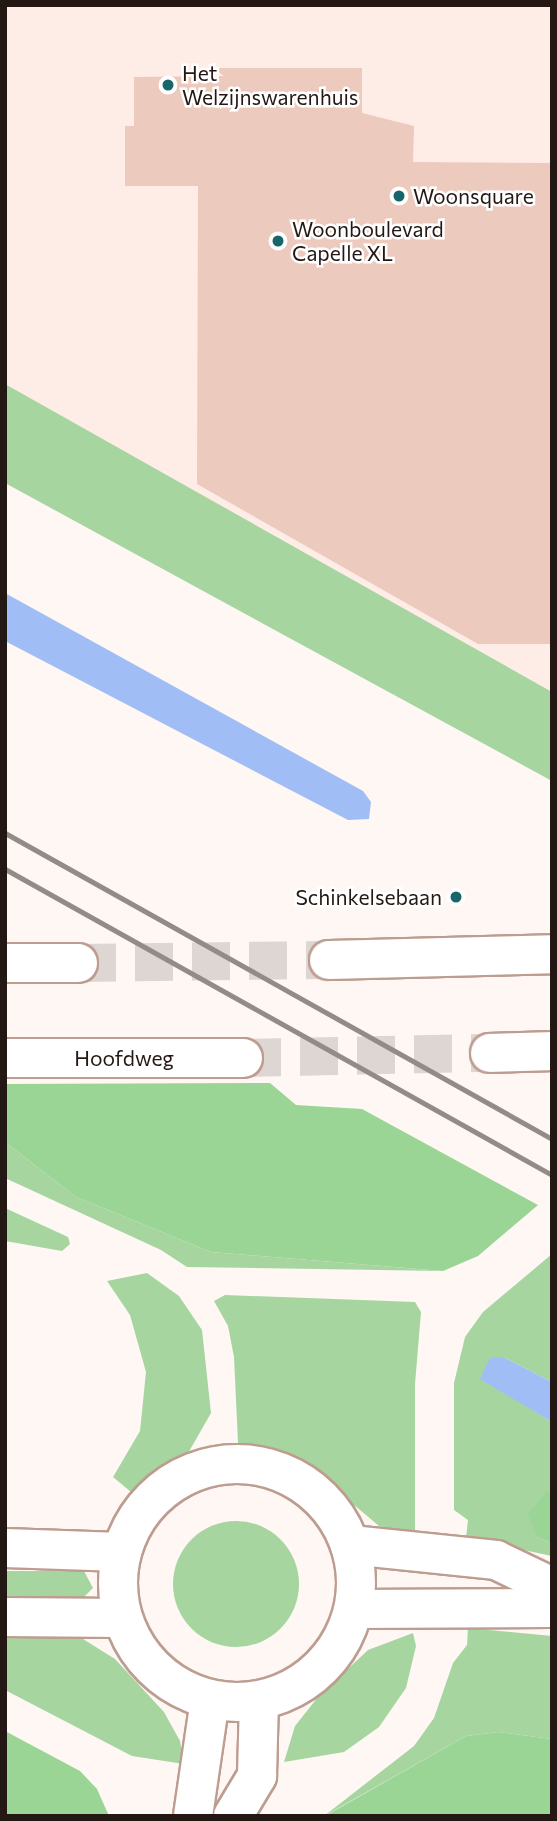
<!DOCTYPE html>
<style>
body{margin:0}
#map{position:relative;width:557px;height:1821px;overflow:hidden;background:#fef7f4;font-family:Commissioner,sans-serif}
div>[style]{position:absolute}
.built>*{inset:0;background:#feede6}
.green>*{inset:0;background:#a6d5a0}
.round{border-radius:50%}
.forest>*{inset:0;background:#9bd595}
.water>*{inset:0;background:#a0bef5}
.building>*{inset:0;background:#eccabd}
.secondary-tunnel>*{height:38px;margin-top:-19px;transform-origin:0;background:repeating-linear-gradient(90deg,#ddd6d2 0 38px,transparent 0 57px)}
.roads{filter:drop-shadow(2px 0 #bd9d90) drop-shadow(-2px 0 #bd9d90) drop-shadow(0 2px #bd9d90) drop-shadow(0 -2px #bd9d90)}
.secondary>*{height:38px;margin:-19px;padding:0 19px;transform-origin:19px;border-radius:19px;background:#fff}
.secondary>.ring{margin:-19px;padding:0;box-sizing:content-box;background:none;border:38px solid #fff;border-radius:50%}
.rail>*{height:5px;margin:-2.5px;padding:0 2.5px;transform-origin:2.5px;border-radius:2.5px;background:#948b87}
.dots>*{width:19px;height:19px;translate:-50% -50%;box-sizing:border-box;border:4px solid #fff;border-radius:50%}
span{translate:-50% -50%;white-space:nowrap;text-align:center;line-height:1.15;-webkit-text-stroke:5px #fff;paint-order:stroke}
.poi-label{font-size:21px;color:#241814}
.left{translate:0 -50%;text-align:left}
.right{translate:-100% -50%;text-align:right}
.street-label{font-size:21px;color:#241814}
.frame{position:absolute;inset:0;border:7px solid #241814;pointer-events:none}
</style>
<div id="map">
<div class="built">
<div style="clip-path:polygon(5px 5px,552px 5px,552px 774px,5px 477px)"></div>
</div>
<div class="green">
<div style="clip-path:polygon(5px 384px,552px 692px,552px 781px,5px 483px)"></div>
<div style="clip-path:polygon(5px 1142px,76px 1197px,211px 1252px,443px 1271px,187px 1267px,161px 1250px,5px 1178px)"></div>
<div style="clip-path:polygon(5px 1208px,68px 1237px,70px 1244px,62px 1251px,5px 1241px)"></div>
<div style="clip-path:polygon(552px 1254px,552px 1382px,503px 1357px,481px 1378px,552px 1422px,552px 1492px,546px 1492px,537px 1537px,552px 1543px,552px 1556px,466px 1538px,468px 1520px,454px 1510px,454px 1383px,465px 1337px,483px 1312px)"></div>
<div style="clip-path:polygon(147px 1273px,179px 1296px,202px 1330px,211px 1413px,187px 1455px,131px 1492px,113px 1477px,140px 1431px,146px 1372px,130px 1315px,107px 1281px)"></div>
<div style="clip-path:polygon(225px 1295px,415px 1302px,421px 1312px,415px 1384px,415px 1537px,379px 1526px,309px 1467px,238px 1443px,234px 1357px,228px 1326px,214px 1301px)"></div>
<div class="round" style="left:173px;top:1521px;width:126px;height:126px"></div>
<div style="clip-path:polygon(5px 1571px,84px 1571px,93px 1588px,84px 1597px,5px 1600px)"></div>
<div style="clip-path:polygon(468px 1628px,552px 1636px,552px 1739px,498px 1732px,466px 1736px,324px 1816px,414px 1746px,434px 1718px,453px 1663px,467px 1645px)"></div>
<div style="clip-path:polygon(52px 1631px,83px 1639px,115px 1659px,164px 1712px,180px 1741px,184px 1764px,132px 1756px,5px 1690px,5px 1633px)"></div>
<div style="clip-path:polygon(413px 1633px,416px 1646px,406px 1688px,379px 1727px,344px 1752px,284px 1762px,295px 1726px,318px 1697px,368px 1650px)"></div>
</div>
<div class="forest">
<div style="clip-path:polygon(270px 1083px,296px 1105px,362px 1109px,538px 1205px,478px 1256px,443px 1271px,211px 1252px,76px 1197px,5px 1142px,5px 1084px)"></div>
<div style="clip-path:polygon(546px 1492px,552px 1492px,552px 1543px,537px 1537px,528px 1514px)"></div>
<div style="clip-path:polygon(5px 1731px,80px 1771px,97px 1789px,109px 1816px,5px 1816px)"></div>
<div style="clip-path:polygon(498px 1732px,552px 1739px,552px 1816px,325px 1816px,466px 1736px)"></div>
</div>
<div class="water">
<div style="clip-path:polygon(5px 593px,363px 791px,371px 802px,369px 819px,348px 820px,5px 641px)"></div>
<div style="clip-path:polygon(503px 1357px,552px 1382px,552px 1422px,480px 1379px,490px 1358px)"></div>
</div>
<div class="building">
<div style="clip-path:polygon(213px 68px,362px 68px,362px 113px,414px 126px,413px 162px,552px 163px,552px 644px,478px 644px,197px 484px,198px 186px,125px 186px,125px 126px,134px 126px,134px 77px,224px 76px)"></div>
</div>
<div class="secondary-tunnel">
<div style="left:78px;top:963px;width:251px;rotate:-0.7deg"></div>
<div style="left:243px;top:1058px;width:247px;rotate:-1.2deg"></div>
</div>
<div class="roads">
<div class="secondary">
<div style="left:329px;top:960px;width:223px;rotate:-1.5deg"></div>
<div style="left:5px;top:963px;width:73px"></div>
<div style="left:490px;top:1053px;width:62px;rotate:-1.8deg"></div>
<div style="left:5px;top:1058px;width:238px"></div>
<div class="ring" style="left:118px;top:1464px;width:200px;height:200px"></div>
<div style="left:351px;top:1545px;width:146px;rotate:5.9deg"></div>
<div style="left:496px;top:1560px;width:62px;rotate:25.7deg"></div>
<div style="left:5px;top:1548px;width:116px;rotate:2deg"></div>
<div style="left:354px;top:1609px;width:198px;rotate:-0.3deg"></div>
<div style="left:5px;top:1617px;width:117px;rotate:0.5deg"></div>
<div style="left:193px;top:1816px;width:118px;rotate:-81.7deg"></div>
<div style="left:233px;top:1816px;width:47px;rotate:-59deg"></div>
<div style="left:257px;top:1776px;width:75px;rotate:-88.5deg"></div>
</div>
</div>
<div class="rail">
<div style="left:5px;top:833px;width:627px;rotate:29.22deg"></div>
<div style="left:5px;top:869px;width:627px;rotate:29.22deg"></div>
</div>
<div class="dots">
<div style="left:168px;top:85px;background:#186669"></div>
<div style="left:399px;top:196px;background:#186669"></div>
<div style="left:278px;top:241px;background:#186669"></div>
<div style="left:456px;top:897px;background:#186669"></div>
</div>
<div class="poi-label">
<span class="left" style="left:182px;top:85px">Het<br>Welzijnswarenhuis</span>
<span class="left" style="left:413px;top:196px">Woonsquare</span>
<span class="left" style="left:292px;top:241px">Woonboulevard<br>Capelle XL</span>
<span class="right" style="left:442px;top:897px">Schinkelsebaan</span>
</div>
<div class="street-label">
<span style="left:124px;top:1058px">Hoofdweg</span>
</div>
<div class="frame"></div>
</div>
